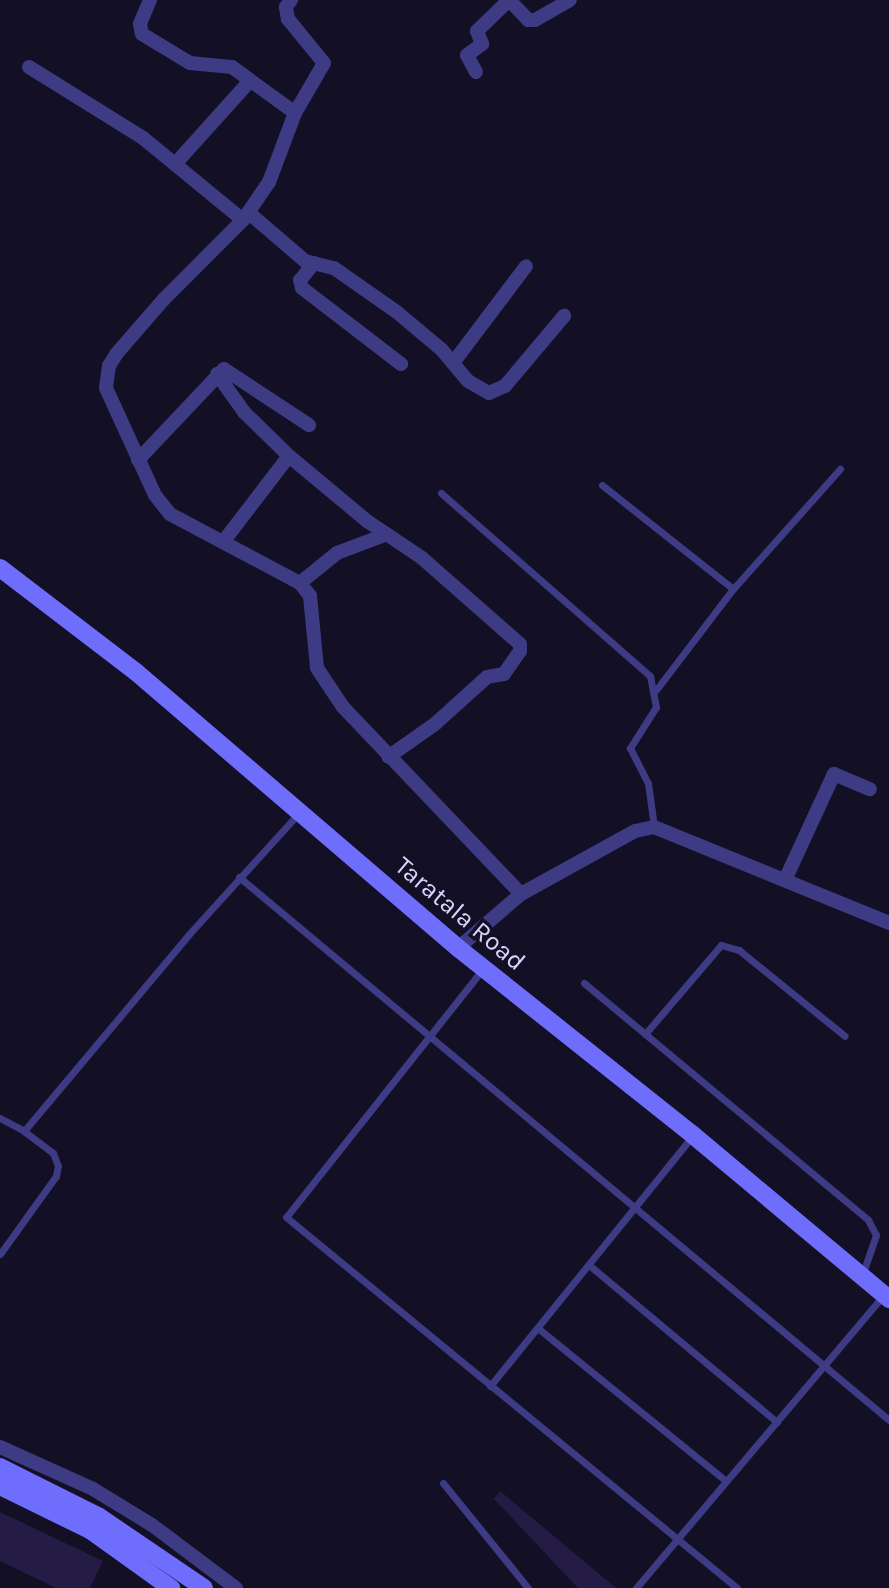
<!DOCTYPE html>
<style>
body{margin:0}
#map{position:relative;width:889px;height:1588px;overflow:hidden;background:#130f25;font-family:Karla,sans-serif}
div>[style]{position:absolute}
.building>*{inset:0;background:#241c45}
.lane>*{height:7px;margin:-3.5px;padding:0 3.5px;transform-origin:3.5px;border-radius:3.5px;background:#3d3b83}
.street>*{height:14px;margin:-7px;padding:0 7px;transform-origin:7px;border-radius:7px;background:#3d3b83}
.secondary>*{height:18px;margin:-9px;padding:0 9px;transform-origin:9px;border-radius:9px;background:#6f6dfc}
span{translate:-50% -50%;white-space:nowrap;text-align:center;line-height:1.15;-webkit-text-stroke:7px #130f25;paint-order:stroke}
.street-label{font-size:26px;color:#d8d4fe}
</style>
<div id="map">
<div class="building">
<div style="clip-path:polygon(500px 1491px,616px 1588px,578px 1588px,494px 1499px)"></div>
<div style="clip-path:polygon(0 1512px,103px 1561px,90px 1588px,56px 1588px,0 1561px)"></div>
</div>
<div class="lane">
<div style="left:602px;top:485px;width:167px;rotate:38.4deg"></div>
<div style="left:441px;top:493px;width:278px;rotate:41.2deg"></div>
<div style="left:650px;top:676px;width:32px;rotate:79deg"></div>
<div style="left:656px;top:707px;width:49px;rotate:122.4deg"></div>
<div style="left:630px;top:748px;width:39px;rotate:63deg"></div>
<div style="left:648px;top:783px;width:44px;rotate:82.2deg"></div>
<div style="left:656px;top:690px;width:127px;rotate:-52.7deg"></div>
<div style="left:733px;top:589px;width:161px;rotate:-48.3deg"></div>
<div style="left:239px;top:877px;width:847px;rotate:39.87deg"></div>
<div style="left:482px;top:970px;width:315px;rotate:128.4deg"></div>
<div style="left:286px;top:1217px;width:584px;rotate:39.44deg"></div>
<div style="left:584px;top:983px;width:370px;rotate:39.8deg"></div>
<div style="left:868px;top:1220px;width:17px;rotate:62deg"></div>
<div style="left:876px;top:1235px;width:43px;rotate:108.9deg"></div>
<div style="left:645px;top:1034px;width:117px;rotate:-49.5deg"></div>
<div style="left:721px;top:945px;width:19px;rotate:16deg"></div>
<div style="left:739px;top:950px;width:136px;rotate:39.1deg"></div>
<div style="left:0;top:1118px;width:27px;rotate:28deg"></div>
<div style="left:24px;top:1131px;width:258px;rotate:-50deg"></div>
<div style="left:190px;top:933px;width:162px;rotate:-47.8deg"></div>
<div style="left:0;top:1254px;width:96px;rotate:-54.3deg"></div>
<div style="left:56px;top:1176px;width:10px;rotate:-79deg"></div>
<div style="left:58px;top:1166px;width:14px;rotate:-111deg"></div>
<div style="left:53px;top:1153px;width:36px;rotate:-143deg"></div>
<div style="left:589px;top:1265px;width:245px;rotate:39.9deg"></div>
<div style="left:539px;top:1329px;width:241px;rotate:39.1deg"></div>
<div style="left:490px;top:1386px;width:323px;rotate:-51deg"></div>
<div style="left:443px;top:1483px;width:135px;rotate:51deg"></div>
<div style="left:636px;top:1588px;width:384px;rotate:-49.8deg"></div>
</div>
<div class="street">
<div style="left:150px;top:0;width:26px;rotate:113deg"></div>
<div style="left:140px;top:24px;width:10px;rotate:79deg"></div>
<div style="left:142px;top:34px;width:56px;rotate:31.1deg"></div>
<div style="left:190px;top:63px;width:42px;rotate:5.4deg"></div>
<div style="left:232px;top:67px;width:78px;rotate:36.1deg"></div>
<div style="left:291px;top:0;width:9px;rotate:126deg"></div>
<div style="left:286px;top:7px;width:12px;rotate:81deg"></div>
<div style="left:288px;top:19px;width:57px;rotate:50.7deg"></div>
<div style="left:324px;top:63px;width:58px;rotate:120.1deg"></div>
<div style="left:295px;top:113px;width:74px;rotate:110.6deg"></div>
<div style="left:269px;top:182px;width:46px;rotate:124.4deg"></div>
<div style="left:243px;top:220px;width:112px;rotate:135deg"></div>
<div style="left:164px;top:299px;width:72px;rotate:131deg"></div>
<div style="left:117px;top:353px;width:15px;rotate:122deg"></div>
<div style="left:109px;top:366px;width:22px;rotate:98deg"></div>
<div style="left:106px;top:388px;width:118px;rotate:65.4deg"></div>
<div style="left:155px;top:495px;width:24px;rotate:52deg"></div>
<div style="left:170px;top:514px;width:147px;rotate:28deg"></div>
<div style="left:300px;top:583px;width:16px;rotate:52deg"></div>
<div style="left:310px;top:596px;width:72px;rotate:84.4deg"></div>
<div style="left:317px;top:668px;width:47px;rotate:56.3deg"></div>
<div style="left:343px;top:707px;width:258px;rotate:46.4deg"></div>
<div style="left:29px;top:67px;width:134px;rotate:31.9deg"></div>
<div style="left:143px;top:138px;width:129px;rotate:39.4deg"></div>
<div style="left:476px;top:72px;width:19px;rotate:-118deg"></div>
<div style="left:467px;top:55px;width:19px;rotate:-36deg"></div>
<div style="left:482px;top:44px;width:14px;rotate:-111deg"></div>
<div style="left:477px;top:31px;width:45px;rotate:-44.1deg"></div>
<div style="left:509px;top:0;width:28px;rotate:46deg"></div>
<div style="left:528px;top:20px;width:7px"></div>
<div style="left:535px;top:20px;width:40px;rotate:-29.7deg"></div>
<div style="left:176px;top:163px;width:109px;rotate:-48deg"></div>
<div style="left:249px;top:213px;width:74px;rotate:40.6deg"></div>
<div style="left:305px;top:261px;width:30px;rotate:14deg"></div>
<div style="left:334px;top:268px;width:78px;rotate:35.1deg"></div>
<div style="left:398px;top:313px;width:57px;rotate:40.1deg"></div>
<div style="left:442px;top:350px;width:40px;rotate:50deg"></div>
<div style="left:468px;top:381px;width:24px;rotate:30deg"></div>
<div style="left:489px;top:393px;width:17px;rotate:-24deg"></div>
<div style="left:505px;top:386px;width:92px;rotate:-49.9deg"></div>
<div style="left:314px;top:263px;width:22px;rotate:129deg"></div>
<div style="left:300px;top:280px;width:8px;rotate:76deg"></div>
<div style="left:302px;top:288px;width:125px;rotate:37.5deg"></div>
<div style="left:453px;top:363px;width:121px;rotate:-53deg"></div>
<div style="left:217px;top:374px;width:47px;rotate:54.6deg"></div>
<div style="left:244px;top:412px;width:63px;rotate:44.4deg"></div>
<div style="left:289px;top:456px;width:102px;rotate:39.8deg"></div>
<div style="left:367px;top:521px;width:66px;rotate:33.9deg"></div>
<div style="left:422px;top:558px;width:130px;rotate:41.3deg"></div>
<div style="left:520px;top:644px;width:7px;rotate:90deg"></div>
<div style="left:520px;top:651px;width:28px;rotate:125deg"></div>
<div style="left:504px;top:674px;width:17px;rotate:170deg"></div>
<div style="left:487px;top:677px;width:70px;rotate:137.9deg"></div>
<div style="left:435px;top:724px;width:57px;rotate:144.9deg"></div>
<div style="left:138px;top:460px;width:125px;rotate:-46.6deg"></div>
<div style="left:224px;top:369px;width:102px;rotate:33.4deg"></div>
<div style="left:223px;top:542px;width:108px;rotate:-52.5deg"></div>
<div style="left:300px;top:583px;width:48px;rotate:-39deg"></div>
<div style="left:337px;top:553px;width:53px;rotate:-20.8deg"></div>
<div style="left:785px;top:880px;width:117px;rotate:-65.2deg"></div>
<div style="left:834px;top:774px;width:39px;rotate:23deg"></div>
<div style="left:458px;top:948px;width:83px;rotate:-40.6deg"></div>
<div style="left:521px;top:894px;width:130px;rotate:-28.9deg"></div>
<div style="left:635px;top:831px;width:19px;rotate:-12deg"></div>
<div style="left:654px;top:827px;width:254px;rotate:22.2deg"></div>
<div style="left:0;top:1447px;width:102px;rotate:24.3deg"></div>
<div style="left:93px;top:1489px;width:69px;rotate:31.4deg"></div>
<div style="left:152px;top:1525px;width:105px;rotate:36.9deg"></div>
</div>
<div class="secondary">
<div style="left:0;top:568px;width:171px;rotate:37.4deg"></div>
<div style="left:136px;top:672px;width:424px;rotate:40.6deg"></div>
<div style="left:458px;top:948px;width:300px;rotate:38.5deg"></div>
<div style="left:693px;top:1135px;width:256px;rotate:39.9deg"></div>
<div style="left:0;top:1467px;width:110px;rotate:26.6deg"></div>
<div style="left:98px;top:1516px;width:128px;rotate:34.2deg"></div>
<div style="left:0;top:1486px;width:100px;rotate:26.1deg"></div>
<div style="left:90px;top:1530px;width:100px;rotate:35.6deg"></div>
</div>
<div class="street-label">
<span style="left:460px;top:914px;rotate:40deg">Taratala Road</span>
</div>
</div>
